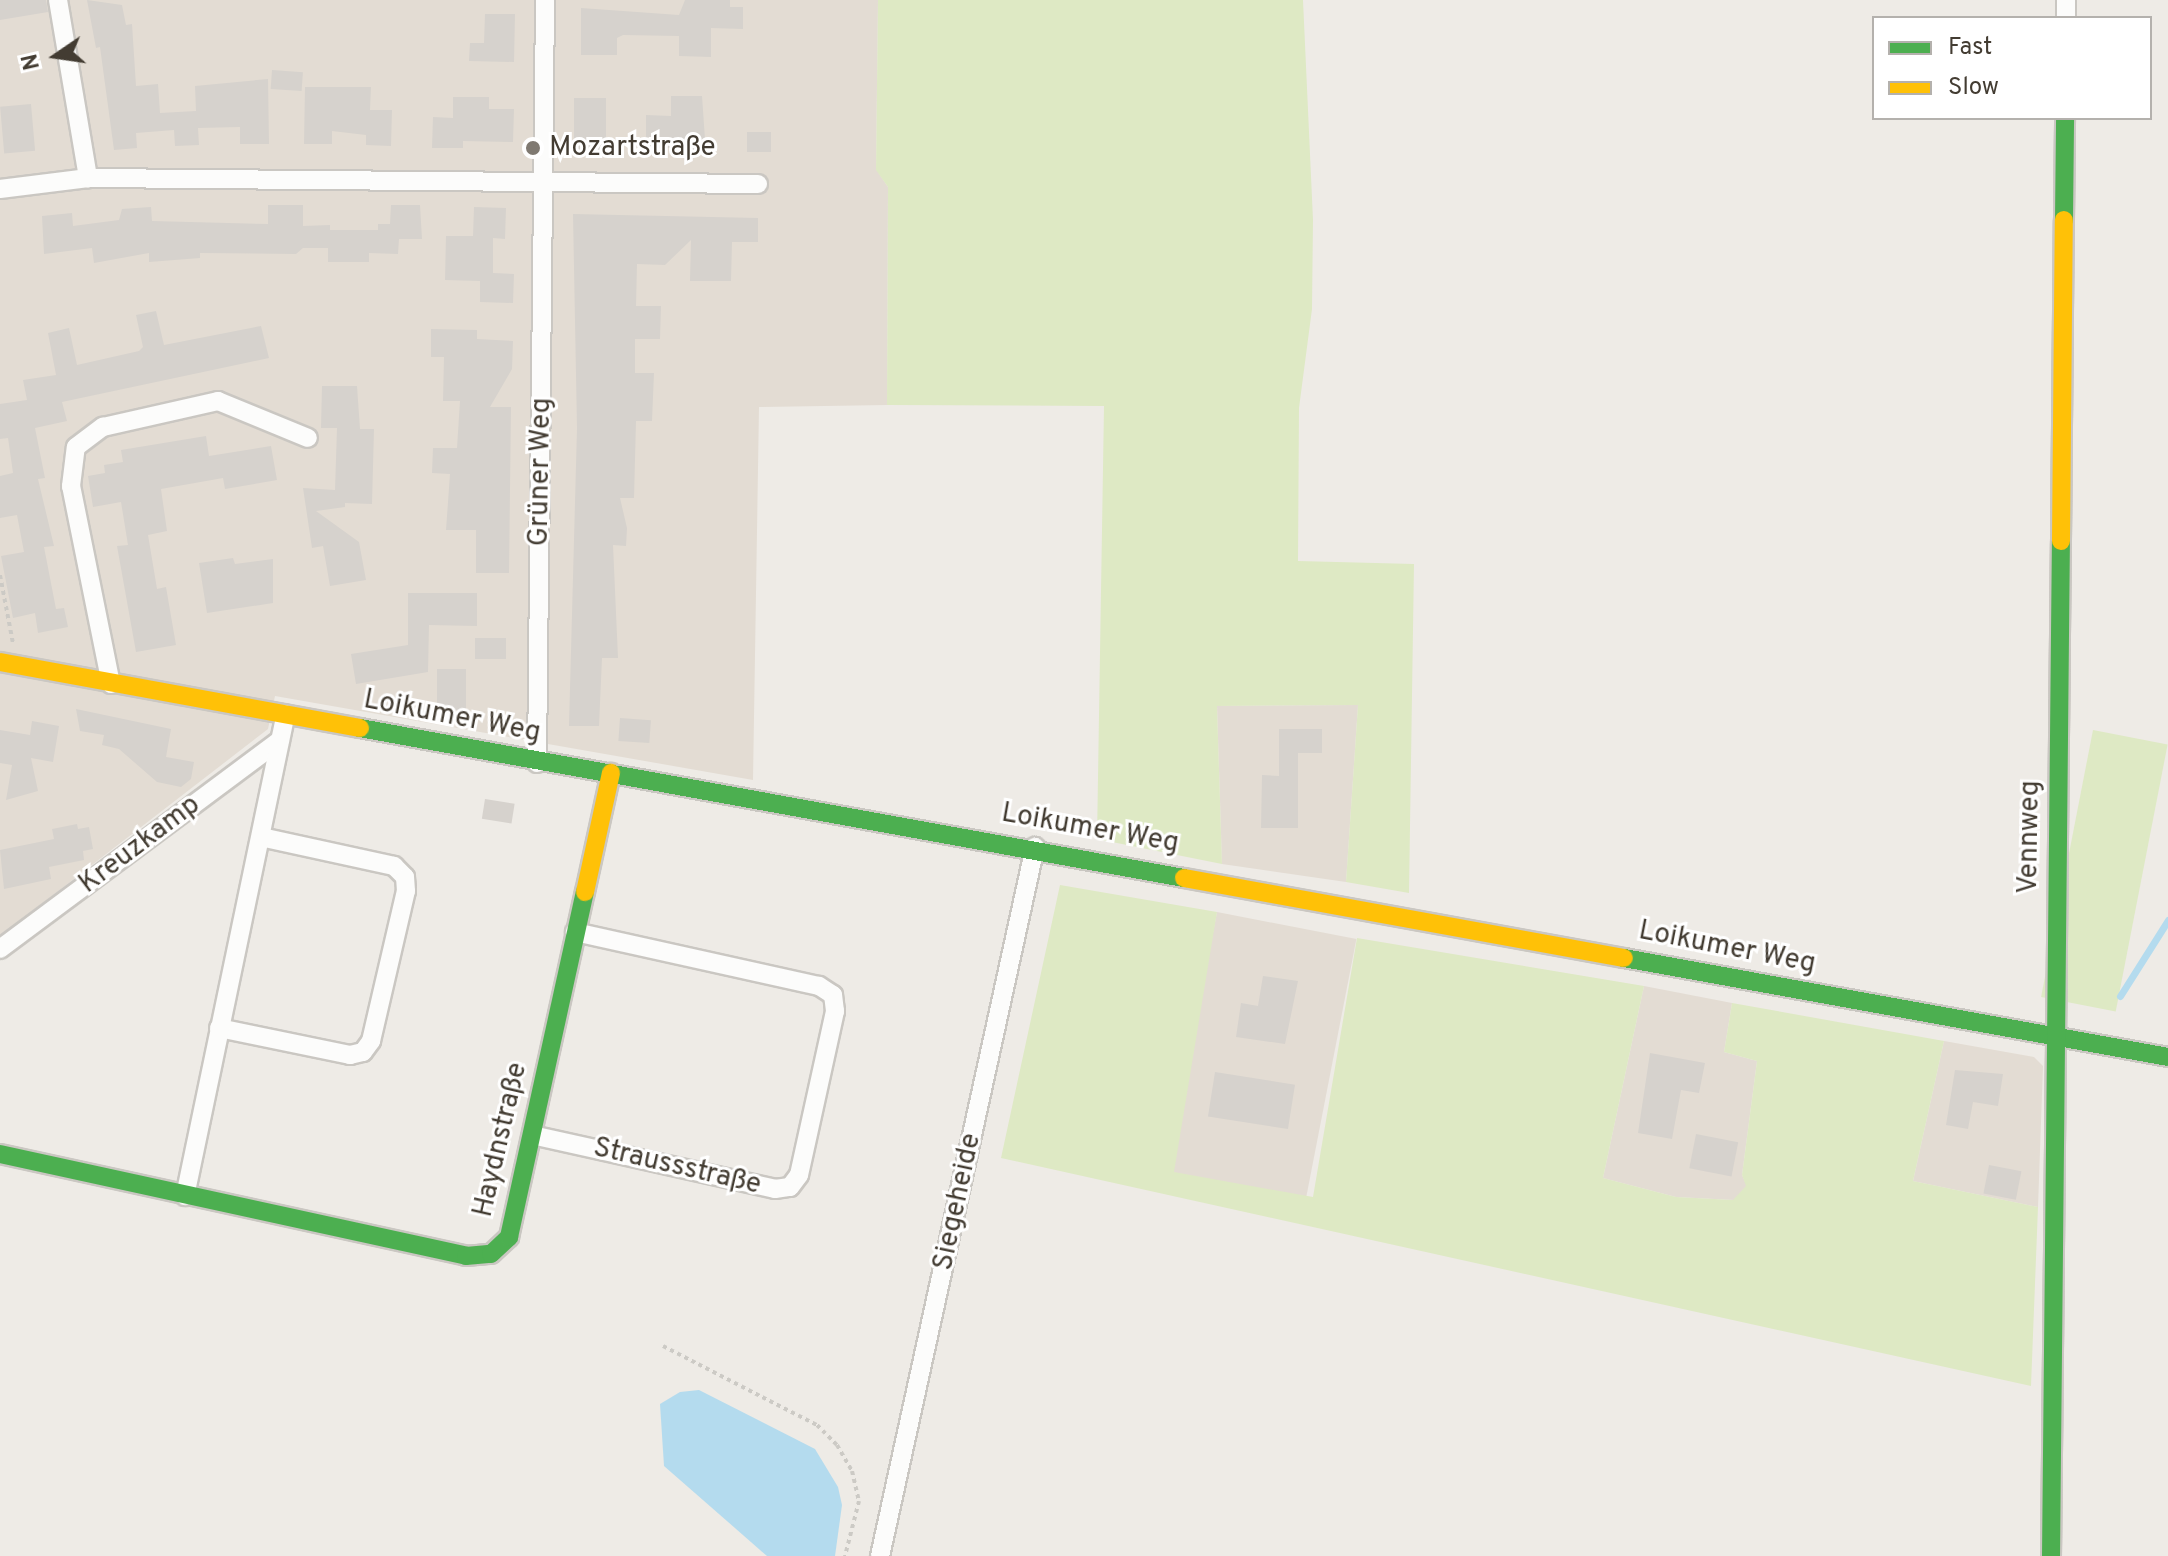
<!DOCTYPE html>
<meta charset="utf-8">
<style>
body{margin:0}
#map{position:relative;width:2168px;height:1556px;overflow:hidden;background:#eeebe6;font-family:Overpass,sans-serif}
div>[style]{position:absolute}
.residential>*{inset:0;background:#e3dcd3;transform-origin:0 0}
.green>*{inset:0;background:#dee9c4;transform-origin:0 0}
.water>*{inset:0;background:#b4dbee}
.stream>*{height:7px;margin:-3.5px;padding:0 3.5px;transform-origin:3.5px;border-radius:3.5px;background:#b4dbee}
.building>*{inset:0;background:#d6d2cd;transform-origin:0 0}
.path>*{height:4px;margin-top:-2px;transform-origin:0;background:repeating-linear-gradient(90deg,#cccac5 0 4px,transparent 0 8px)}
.roads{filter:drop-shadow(2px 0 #cac7c2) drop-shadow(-2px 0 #cac7c2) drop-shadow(0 2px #cac7c2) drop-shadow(0 -2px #cac7c2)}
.street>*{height:18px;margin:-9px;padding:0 9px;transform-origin:9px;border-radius:9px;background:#fcfcfb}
.fast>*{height:18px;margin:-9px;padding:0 9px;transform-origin:9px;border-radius:9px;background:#4caf50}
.slow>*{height:18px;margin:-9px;padding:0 9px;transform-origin:9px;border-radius:9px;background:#ffc107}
.dots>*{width:22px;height:22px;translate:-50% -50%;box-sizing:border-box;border:4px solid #fff;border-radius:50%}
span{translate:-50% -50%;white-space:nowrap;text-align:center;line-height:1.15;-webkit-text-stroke:6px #fff;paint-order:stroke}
.poi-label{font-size:28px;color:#433c32}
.left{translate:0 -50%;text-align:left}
.street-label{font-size:28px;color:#433c32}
.legend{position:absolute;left:1872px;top:16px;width:280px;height:104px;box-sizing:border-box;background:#fff;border:2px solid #b4b1ad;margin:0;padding:10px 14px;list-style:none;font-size:24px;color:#433c32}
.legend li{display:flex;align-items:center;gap:16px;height:40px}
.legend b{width:40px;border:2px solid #b4b1ad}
.north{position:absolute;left:16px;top:16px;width:80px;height:80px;-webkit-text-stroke:6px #fff;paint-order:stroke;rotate:257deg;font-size:22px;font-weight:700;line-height:32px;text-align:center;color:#433c32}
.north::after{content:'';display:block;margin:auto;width:28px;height:36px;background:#433c32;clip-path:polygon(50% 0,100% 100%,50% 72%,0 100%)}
</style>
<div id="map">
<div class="residential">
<div style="clip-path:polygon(0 0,878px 0,876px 169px,888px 187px,887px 405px,759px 407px,753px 780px,275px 696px,268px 729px,0 936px)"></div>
<div style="clip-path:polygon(1358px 705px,1346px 882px,1222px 864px,1217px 706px)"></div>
<div style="left:1217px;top:912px;width:142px;height:264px;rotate:11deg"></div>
<div style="clip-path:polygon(1644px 986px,1732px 1003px,1724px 1052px,1757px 1061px,1742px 1175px,1747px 1186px,1734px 1200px,1676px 1197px,1603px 1178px)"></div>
<div style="clip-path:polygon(1944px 1041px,2034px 1057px,2043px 1066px,2038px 1207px,1913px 1181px)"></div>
</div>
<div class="green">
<div style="clip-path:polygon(878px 0,1303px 0,1313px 220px,1312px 309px,1299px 408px,1298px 561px,1414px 564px,1409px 893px,1346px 882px,1358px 705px,1217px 706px,1222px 864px,1097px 839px,1104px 406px,887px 405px,888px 187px,876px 170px)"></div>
<div style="left:2093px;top:730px;width:76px;height:272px;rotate:11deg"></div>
<div style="clip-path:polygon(1060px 885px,1217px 912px,1174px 1172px,1313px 1197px,1357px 938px,1644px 986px,1603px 1178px,1676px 1197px,1733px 1200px,1746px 1186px,1742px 1175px,1757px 1061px,1724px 1052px,1732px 1003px,1944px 1041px,1913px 1181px,2038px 1207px,2031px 1386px,1001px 1158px)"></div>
</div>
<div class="water">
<div style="clip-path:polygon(699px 1390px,815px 1449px,838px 1487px,842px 1505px,835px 1556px,767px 1556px,664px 1466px,660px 1404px,680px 1392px)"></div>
</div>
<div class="stream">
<div style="left:2120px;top:996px;width:90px;rotate:-57.7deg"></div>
</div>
<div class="building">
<div style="clip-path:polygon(0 0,46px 0,48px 12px,0 20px)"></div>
<div style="clip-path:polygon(87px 0,122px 5px,126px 25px,132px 24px,136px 86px,158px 84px,160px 113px,196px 111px,195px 86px,268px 79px,269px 144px,240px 144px,240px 127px,198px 128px,199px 145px,175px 146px,174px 130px,136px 133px,137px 148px,114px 150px,100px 47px,96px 48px)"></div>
<div style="clip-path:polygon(685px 0,730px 0,730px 7px,743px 7px,743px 29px,711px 28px,711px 57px,679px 56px,679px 36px,623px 35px,617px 38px,617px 55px,581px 55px,581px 8px,679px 15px)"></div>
<div style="clip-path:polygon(485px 14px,515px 14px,514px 62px,469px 61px,470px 43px,484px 43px)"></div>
<div style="left:272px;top:70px;width:31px;height:19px;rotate:4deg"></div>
<div style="clip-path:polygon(305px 87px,371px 87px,370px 110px,392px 110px,391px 146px,366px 145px,366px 135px,332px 131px,332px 144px,304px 144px)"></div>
<div style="clip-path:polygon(671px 96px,702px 96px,706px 154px,671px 154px,671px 148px,646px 147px,646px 115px,671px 116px)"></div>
<div style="clip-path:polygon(453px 97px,489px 97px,489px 109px,514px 109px,513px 142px,463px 141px,463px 148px,432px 148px,433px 117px,453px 118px)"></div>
<div style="left:574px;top:98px;width:32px;height:56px"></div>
<div style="left:31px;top:104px;width:47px;height:31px;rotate:85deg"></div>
<div style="left:771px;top:132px;width:20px;height:24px;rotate:90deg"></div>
<div style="clip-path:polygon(268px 205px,303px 205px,303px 226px,330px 225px,330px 230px,378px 230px,378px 224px,390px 224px,391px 205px,420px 205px,422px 239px,399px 239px,398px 254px,369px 253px,369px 262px,328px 262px,328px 248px,303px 248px,296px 254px,200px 253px,200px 258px,149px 262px,149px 253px,94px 263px,92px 248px,44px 254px,42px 216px,72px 213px,73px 226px,119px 220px,122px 209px,151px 207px,152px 221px,268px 224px)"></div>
<div style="clip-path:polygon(474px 207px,506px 208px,505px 239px,493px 238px,493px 273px,514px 274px,513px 303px,480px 302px,480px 281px,445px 280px,446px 236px,473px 236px)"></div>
<div style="clip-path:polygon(573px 214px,758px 218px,758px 242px,732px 242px,731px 281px,690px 281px,691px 240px,665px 265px,637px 264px,636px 306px,661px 306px,660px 339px,635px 339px,635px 373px,654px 373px,652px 421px,636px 421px,634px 498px,620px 498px,627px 528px,626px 546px,613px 545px,618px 658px,602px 658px,599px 726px,569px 726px,577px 428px)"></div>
<div style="clip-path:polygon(156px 311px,164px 345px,261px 326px,269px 358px,62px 402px,67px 421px,35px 428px,45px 478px,38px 479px,54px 546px,44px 547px,56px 609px,64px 608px,68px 627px,38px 633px,35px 613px,13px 618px,1px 556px,24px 552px,17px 515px,0 518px,0 476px,13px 473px,8px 438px,0 439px,0 404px,27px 400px,23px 380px,56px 375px,48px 333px,69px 328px,77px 365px,139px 351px,143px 347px,136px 315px)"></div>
<div style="clip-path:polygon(431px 329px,477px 330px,477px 339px,513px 341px,512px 369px,490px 407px,511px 407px,509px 573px,476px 573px,476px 530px,446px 530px,450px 474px,432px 473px,433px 448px,457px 448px,460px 401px,443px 401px,444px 357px,431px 357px)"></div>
<div style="clip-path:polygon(322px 386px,357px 386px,360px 429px,374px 429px,372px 504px,345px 503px,345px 507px,316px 511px,359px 542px,366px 580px,330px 586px,323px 546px,312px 548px,303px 488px,335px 490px,337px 428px,321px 428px)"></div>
<div style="clip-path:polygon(206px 436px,209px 456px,271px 446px,277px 480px,225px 489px,223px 478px,161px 489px,167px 531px,148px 535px,157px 589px,166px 587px,176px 645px,136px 652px,117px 546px,128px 545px,121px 502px,93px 507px,88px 476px,105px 473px,104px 465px,123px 462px,121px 450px)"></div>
<div style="clip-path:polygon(233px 558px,235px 564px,273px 559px,273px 603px,207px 613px,199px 563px)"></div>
<div style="clip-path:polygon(408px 593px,477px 593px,477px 626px,429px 625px,428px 672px,356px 684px,351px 654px,408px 645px)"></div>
<div style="left:475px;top:638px;width:31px;height:21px"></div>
<div style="left:437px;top:669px;width:29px;height:41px"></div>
<div style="clip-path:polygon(76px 709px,171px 729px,166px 757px,194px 762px,191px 779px,181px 787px,157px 782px,119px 749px,102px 745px,104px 735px,80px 731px)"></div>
<div style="left:620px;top:718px;width:31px;height:23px;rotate:4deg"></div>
<div style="clip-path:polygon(32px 721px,59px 726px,53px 762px,31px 758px,38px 791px,6px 800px,12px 765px,0 763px,0 730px,30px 735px)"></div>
<div style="clip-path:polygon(1279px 729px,1322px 729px,1322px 753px,1298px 753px,1298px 828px,1261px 828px,1262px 775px,1279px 776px)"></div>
<div style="left:485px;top:799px;width:30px;height:20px;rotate:9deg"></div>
<div style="clip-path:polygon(77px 824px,78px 829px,89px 827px,93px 849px,83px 851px,84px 860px,49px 867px,51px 879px,4px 889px,0 850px,54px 839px,52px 829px)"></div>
<div style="clip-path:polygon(1263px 976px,1298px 981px,1285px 1044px,1236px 1037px,1241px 1003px,1258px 1006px)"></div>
<div style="clip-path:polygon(1650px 1053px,1705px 1063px,1699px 1093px,1681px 1090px,1672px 1139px,1638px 1133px)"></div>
<div style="clip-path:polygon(1955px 1070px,2003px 1074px,1998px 1106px,1973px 1102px,1968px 1129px,1946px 1125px)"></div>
<div style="left:1215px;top:1072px;width:81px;height:45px;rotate:9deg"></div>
<div style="left:1696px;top:1134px;width:43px;height:35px;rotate:11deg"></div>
<div style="left:1989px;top:1165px;width:33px;height:29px;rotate:11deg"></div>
</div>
<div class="path">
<div style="left:0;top:575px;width:69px;rotate:79.2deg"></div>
<div style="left:663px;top:1346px;width:173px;rotate:27.2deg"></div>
<div style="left:817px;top:1425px;width:28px;rotate:45deg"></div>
<div style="left:837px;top:1445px;width:30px;rotate:60deg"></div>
<div style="left:852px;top:1471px;width:31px;rotate:77deg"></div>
<div style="left:859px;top:1501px;width:57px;rotate:104.3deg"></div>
</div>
<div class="roads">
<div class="street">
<div style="left:58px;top:0;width:181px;rotate:80.4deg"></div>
<div style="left:2066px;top:18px;width:18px;rotate:-90deg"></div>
<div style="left:0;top:189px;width:89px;rotate:-7.1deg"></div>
<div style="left:88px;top:178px;width:670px;rotate:0.51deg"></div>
<div style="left:111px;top:684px;width:202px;rotate:-101.4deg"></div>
<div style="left:71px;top:486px;width:39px;rotate:-83deg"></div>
<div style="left:76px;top:447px;width:34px;rotate:-37deg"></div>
<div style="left:103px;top:427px;width:118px;rotate:-12.7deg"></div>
<div style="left:218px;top:401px;width:97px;rotate:22.3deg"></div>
<div style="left:537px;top:763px;width:763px;rotate:-89.4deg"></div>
<div style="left:0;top:949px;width:349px;rotate:-36.7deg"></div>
<div style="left:219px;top:1028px;width:134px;rotate:11.6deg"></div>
<div style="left:350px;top:1055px;width:13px;rotate:-13deg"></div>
<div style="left:363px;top:1052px;width:14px;rotate:-54deg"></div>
<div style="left:371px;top:1041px;width:154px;rotate:-76.9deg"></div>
<div style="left:406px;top:891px;width:14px;rotate:-94deg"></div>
<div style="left:405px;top:877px;width:16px;rotate:-135deg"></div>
<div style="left:394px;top:866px;width:136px;rotate:-167.7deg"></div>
<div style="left:532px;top:1135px;width:249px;rotate:12.5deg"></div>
<div style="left:775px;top:1189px;width:15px;rotate:-8deg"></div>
<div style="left:790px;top:1187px;width:15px;rotate:-53deg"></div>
<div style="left:799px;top:1175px;width:168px;rotate:-77.6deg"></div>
<div style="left:835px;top:1011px;width:16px;rotate:-97deg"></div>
<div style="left:833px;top:995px;width:17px;rotate:-147deg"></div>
<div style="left:819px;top:986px;width:250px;rotate:-167.5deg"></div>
<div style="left:185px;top:1196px;width:492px;rotate:-78.2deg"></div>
<div style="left:880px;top:1556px;width:726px;rotate:-77.67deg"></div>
</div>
<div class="fast">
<div style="left:2064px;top:220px;width:102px;rotate:-89.4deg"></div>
<div style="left:360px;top:728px;width:838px;rotate:10.32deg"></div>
<div style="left:1624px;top:958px;width:553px;rotate:10.31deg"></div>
<div style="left:0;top:1154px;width:477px;rotate:12.3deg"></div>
<div style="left:466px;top:1256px;width:25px;rotate:-5deg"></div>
<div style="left:491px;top:1254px;width:25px;rotate:-43deg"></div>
<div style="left:509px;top:1237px;width:353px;rotate:-77.6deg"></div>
<div style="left:2051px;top:1556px;width:1015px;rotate:-89.44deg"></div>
</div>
<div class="slow">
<div style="left:2061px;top:541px;width:321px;rotate:-89.5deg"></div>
<div style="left:0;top:662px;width:366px;rotate:10.4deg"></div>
<div style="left:1184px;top:878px;width:447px;rotate:10.3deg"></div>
<div style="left:585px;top:892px;width:122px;rotate:-77.7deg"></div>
</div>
</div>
<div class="dots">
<div style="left:533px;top:148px;background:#7f7971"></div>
</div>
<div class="poi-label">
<span class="left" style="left:549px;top:148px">Mozartstraße</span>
</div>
<div class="street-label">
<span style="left:541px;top:472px;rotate:-89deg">Grüner Weg</span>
<span style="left:452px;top:717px;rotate:11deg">Loikumer Weg</span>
<span style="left:1090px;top:829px;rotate:10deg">Loikumer Weg</span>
<span style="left:2030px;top:837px;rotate:-89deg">Vennweg</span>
<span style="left:140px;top:845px;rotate:-37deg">Kreuzkamp</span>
<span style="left:1727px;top:948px;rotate:11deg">Loikumer Weg</span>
<span style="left:501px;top:1140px;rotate:-77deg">Haydnstraße</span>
<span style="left:677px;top:1167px;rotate:13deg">Straussstraße</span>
<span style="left:958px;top:1202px;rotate:-78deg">Siegeheide</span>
</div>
<ul class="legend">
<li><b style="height:10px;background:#4caf50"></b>Fast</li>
<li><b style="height:10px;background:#ffc107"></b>Slow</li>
</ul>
<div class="north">N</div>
</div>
